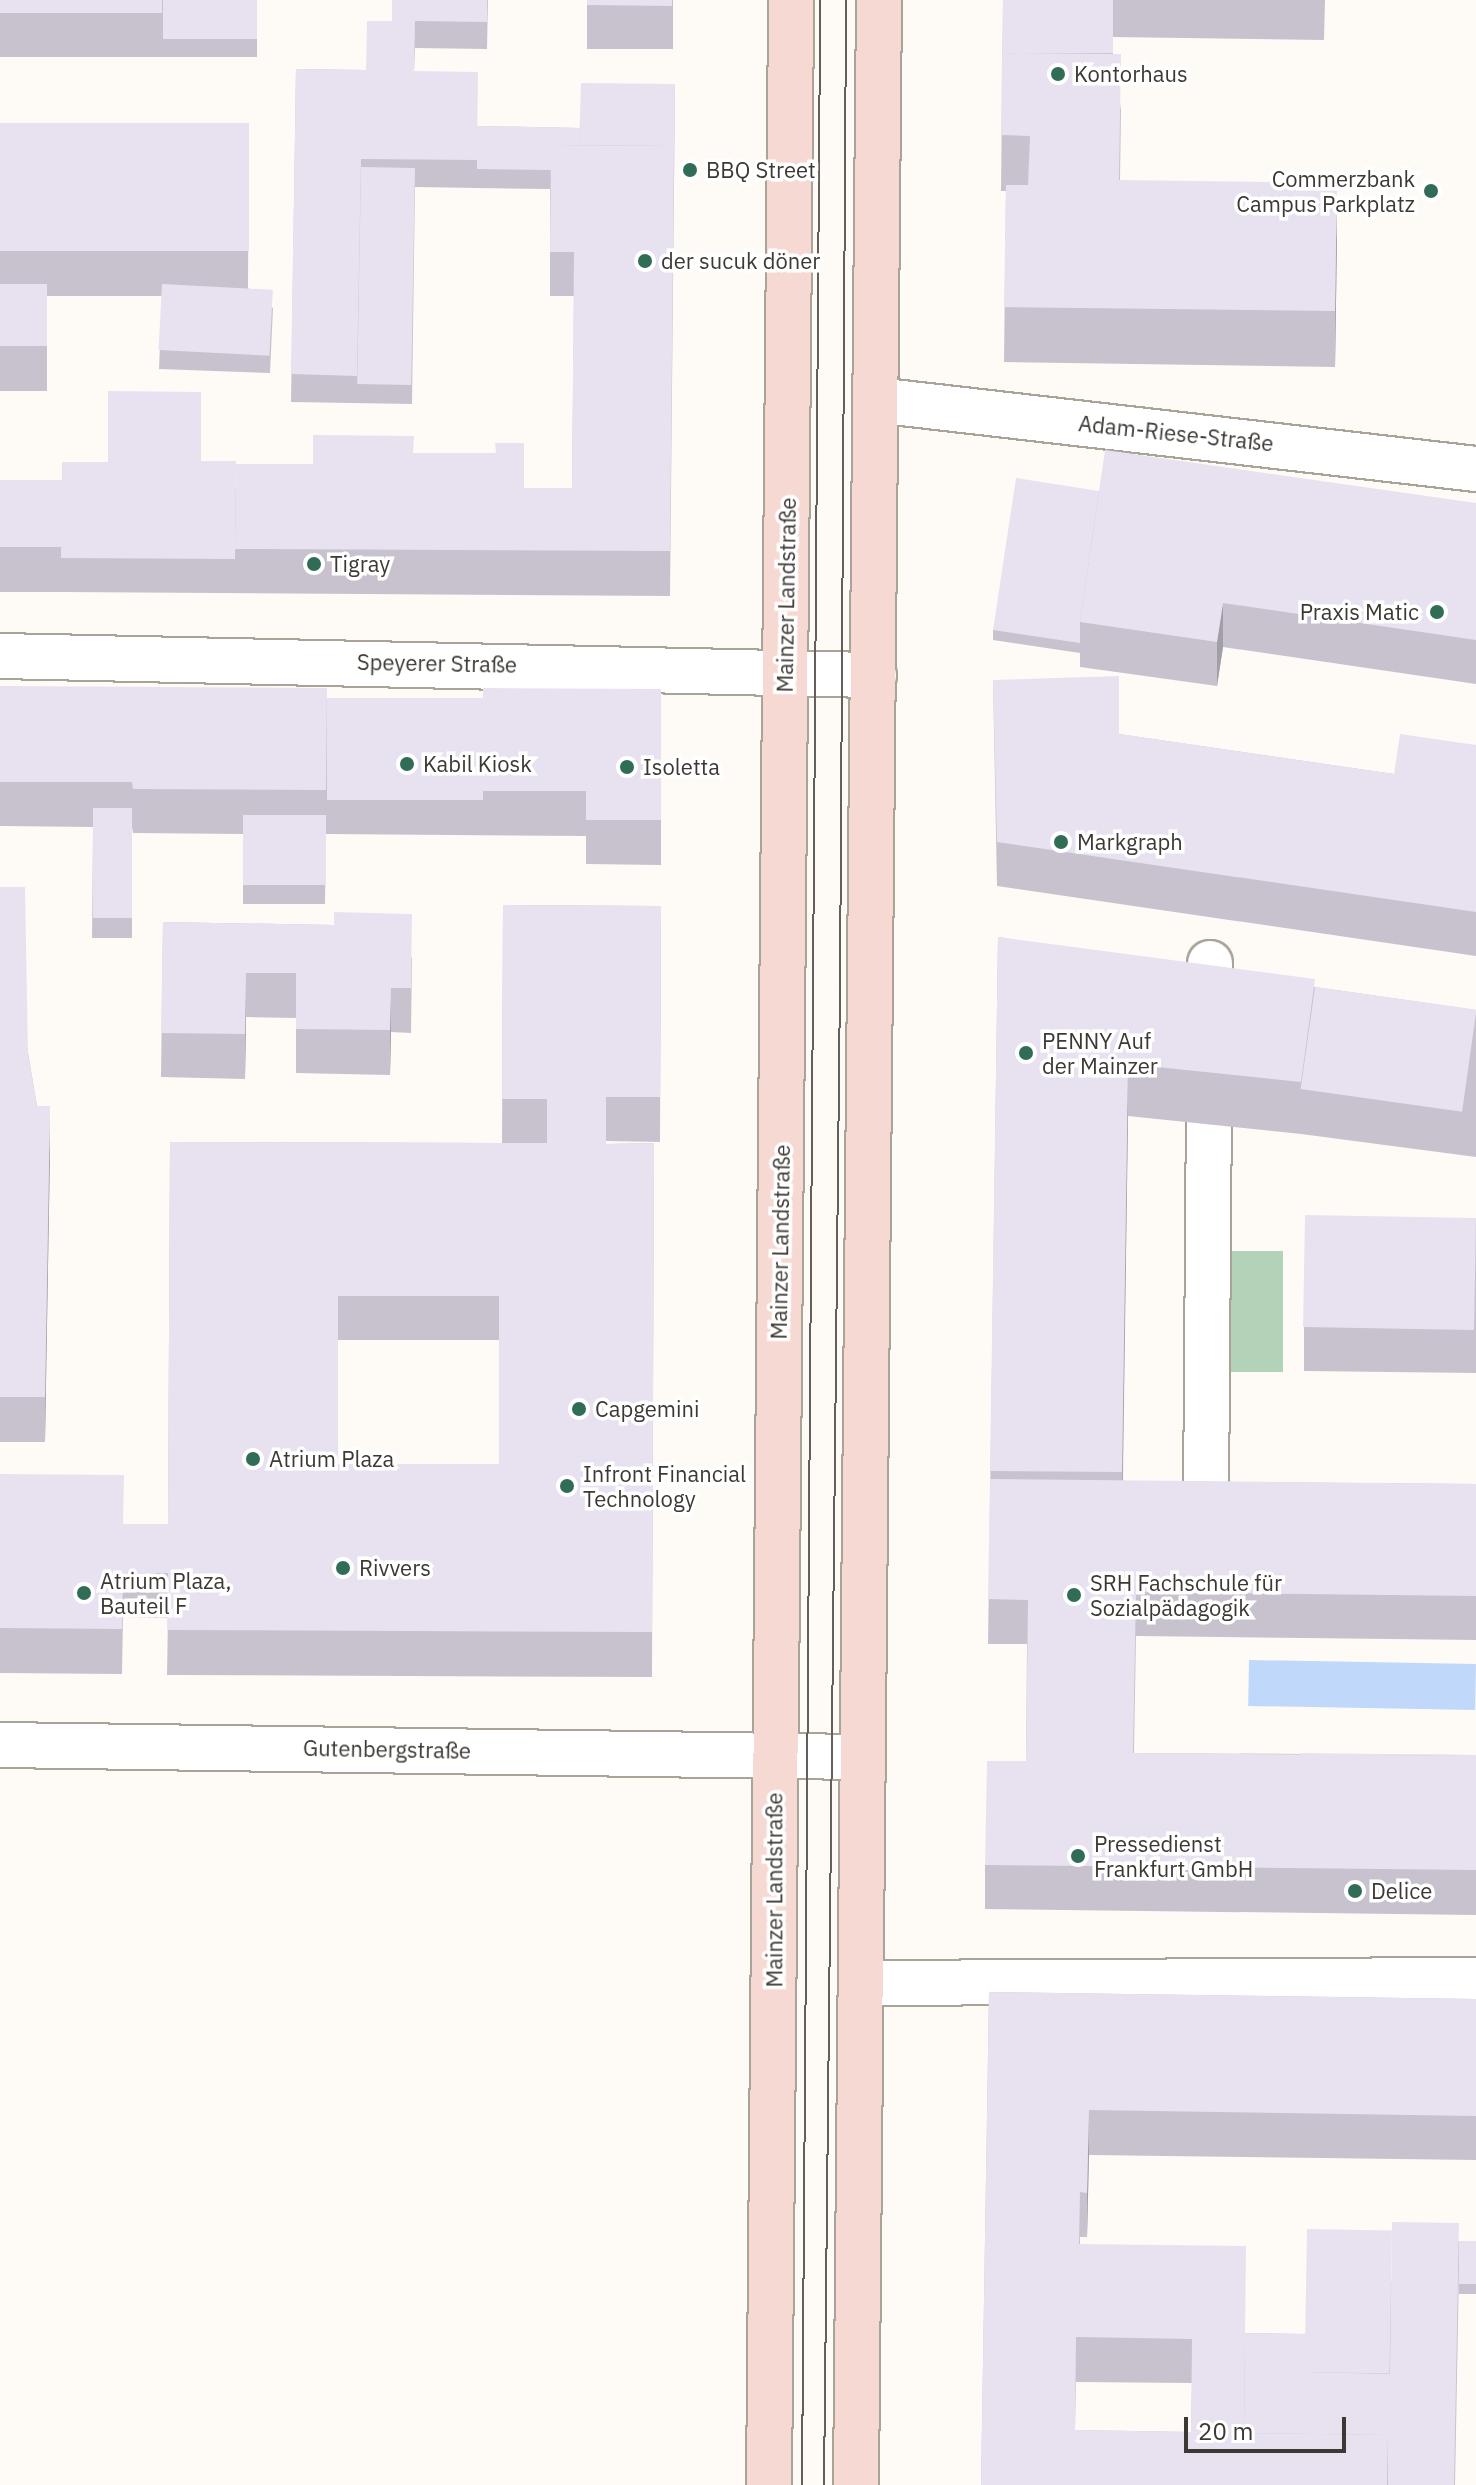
<!DOCTYPE html>
<meta charset="utf-8">
<style>
body{margin:0}
#map{position:relative;width:1476px;height:2485px;overflow:hidden;background:#fefbf6;font-family:"IBM Plex Sans",sans-serif}
div>[style]{position:absolute}
.green>*{inset:0;background:#b3d3b9;transform-origin:0 0}
.water>*{inset:0;background:#c0d8fa;transform-origin:0 0}
.roads{filter:drop-shadow(2px 0 #aaa397) drop-shadow(-2px 0 #aaa397) drop-shadow(0 2px #aaa397) drop-shadow(0 -2px #aaa397)}
.minor>*{height:44px;margin:-22px;padding:0 22px;transform-origin:22px;border-radius:22px;background:#fff}
.major>*{height:44px;margin:-22px;padding:0 22px;transform-origin:22px;border-radius:22px;background:#f7d9d3}
.tram>*{height:2px;margin:-1px;padding:0 1px;transform-origin:1px;border-radius:1px;background:#63605b}
.wall>*{inset:0;background:#c8c2ce;transform-origin:0 0}
.shaded-wall>*{inset:0;background:#a29ea8}
.building>*{inset:0;background:#e8e2f0;transform-origin:0 0}
.dots>*{width:22px;height:22px;translate:-50% -50%;box-sizing:border-box;border:4px solid #fff;border-radius:50%}
span{translate:-50% -50%;white-space:nowrap;text-align:center;line-height:1.15;-webkit-text-stroke:7px #fff;paint-order:stroke}
.poi-label{font-size:22px;color:#3c3934}
.left{translate:0 -50%;text-align:left}
.right{translate:-100% -50%;text-align:right}
.street-label{font-size:22px;color:#3c3934}
.scale{position:absolute;left:1184px;top:2417px;width:162px;height:36px;box-sizing:border-box;border:4px solid #3c3934;border-top:0;padding-left:10px;font-size:24px;line-height:28px;white-space:nowrap;color:#3c3934;-webkit-text-stroke:6px #fff;paint-order:stroke}
</style>
<div id="map">
<div class="green">
<div style="left:1224px;top:1251px;width:59px;height:121px"></div>
</div>
<div class="water">
<div style="left:1249px;top:1660px;width:227px;height:46px;rotate:1deg"></div>
</div>
<div class="roads">
<div class="minor">
<div style="left:876px;top:400px;width:604px;rotate:6.56deg"></div>
<div style="left:0;top:656px;width:874px;rotate:1.25deg"></div>
<div style="left:1206px;top:1500px;width:537px;rotate:-89.57deg"></div>
<div style="left:0;top:1745px;width:863px;rotate:0.8deg"></div>
<div style="left:861px;top:1983px;width:615px;rotate:-0.28deg"></div>
</div>
<div class="major">
<div style="left:769px;top:2485px;width:2485px;rotate:-89.49deg"></div>
<div style="left:856px;top:2485px;width:2485px;rotate:-89.47deg"></div>
</div>
</div>
<div class="tram">
<div style="left:802px;top:2485px;width:2485px;rotate:-89.58deg"></div>
<div style="left:824px;top:2485px;width:1495px;rotate:-89.39deg"></div>
<div style="left:840px;top:990px;width:990px;rotate:-89.65deg"></div>
</div>
<div class="wall">
<div style="left:0;top:0;width:257px;height:57px"></div>
<div style="clip-path:polygon(488px 0,487px 49px,415px 48px,414px 71px,478px 126px,580px 128px,675px 84px,670px 596px,61px 592px,61px 591px,61px 592px,0 592px,0 480px,62px 480px,201px 461px,236px 489px,313px 464px,414px 453px,524px 488px,572px 488px,574px 296px,550px 296px,550px 189px,415px 187px,412px 404px,291px 402px,296px 69px,366px 70px,392px 21px)"></div>
<div style="left:587px;top:0;width:86px;height:49px"></div>
<div style="clip-path:polygon(1003px 0,1325px 0,1324px 40px,1113px 37px,1113px 54px,1121px 110px,1120px 180px,1337px 238px,1335px 367px,1004px 362px,1006px 191px,1001px 191px)"></div>
<div style="clip-path:polygon(0 123px,249px 124px,248px 288px,273px 308px,270px 373px,159px 369px,162px 296px,47px 296px,47px 391px,0 391px)"></div>
<div style="clip-path:polygon(1099px 491px,1476px 503px,1476px 684px,1223px 647px,1217px 686px,1080px 667px,1080px 653px,993px 640px,993px 630px)"></div>
<div style="clip-path:polygon(993px 680px,1119px 734px,1394px 774px,1476px 745px,1476px 956px,997px 886px)"></div>
<div style="clip-path:polygon(0 686px,327px 698px,483px 698px,661px 689px,661px 865px,586px 864px,586px 836px,326px 834px,325px 904px,243px 904px,243px 834px,133px 833px,132px 827px,132px 938px,92px 938px,93px 827px,0 826px)"></div>
<div style="clip-path:polygon(0 887px,37px 1106px,50px 1151px,45px 1442px,0 1442px)"></div>
<div style="clip-path:polygon(evenodd,503px 905px,661px 906px,660px 1142px,606px 1141px,606px 1144px,654px 1143px,652px 1677px,167px 1675px,168px 1618px,123px 1617px,122px 1674px,0 1673px,0 1474px,124px 1524px,168px 1524px,170px 1142px,502px 1143px,503px 905px,338px 1340px,499px 1340px,499px 1464px,338px 1464px,338px 1340px)"></div>
<div style="clip-path:polygon(163px 922px,334px 925px,412px 958px,411px 1033px,391px 1032px,390px 1075px,296px 1073px,296px 1018px,246px 1017px,245px 1079px,161px 1077px)"></div>
<div style="clip-path:polygon(998px 937px,1315px 987px,1476px 1010px,1476px 1157px,1301px 1134px,1128px 1116px,1123px 1481px,1476px 1484px,1476px 1640px,1136px 1636px,1134px 1753px,1476px 1755px,1476px 1915px,985px 1909px,985px 1865px,1026px 1761px,1027px 1644px,988px 1644px)"></div>
<div style="clip-path:polygon(1476px 1218px,1476px 1373px,1304px 1371px,1304px 1327px)"></div>
<div style="clip-path:polygon(evenodd,989px 1992px,1476px 1999px,1476px 2160px,1089px 2155px,1087px 2237px,1080px 2237px,1080px 2244px,1245px 2333px,1305px 2334px,1459px 2241px,1476px 2241px,1476px 2294px,1459px 2294px,1459px 2270px,1455px 2485px,981px 2485px,989px 1992px,1076px 2382px,1192px 2383px,1191px 2432px,1075px 2430px,1076px 2382px)"></div>
</div>
<div class="shaded-wall">
<div style="clip-path:polygon(1337px 183px,1337px 238px,1335px 367px,1335px 311px)"></div>
<div style="clip-path:polygon(1223px 603px,1223px 647px,1217px 686px,1217px 642px)"></div>
<div style="clip-path:polygon(246px 973px,246px 1017px,245px 1079px,245px 1034px)"></div>
<div style="clip-path:polygon(391px 988px,391px 1032px,390px 1075px,390px 1030px)"></div>
<div style="clip-path:polygon(1128px 1064px,1128px 1116px,1122px 1524px,1122px 1472px)"></div>
<div style="clip-path:polygon(50px 1106px,50px 1151px,45px 1442px,45px 1397px)"></div>
<div style="clip-path:polygon(1089px 2110px,1089px 2155px,1087px 2237px,1087px 2193px)"></div>
</div>
<div class="building">
<div style="left:0;top:0;width:162px;height:13px"></div>
<div style="left:163px;top:0;width:94px;height:39px"></div>
<div style="clip-path:polygon(392px 0,487px 0,487px 22px,415px 21px,414px 71px,478px 72px,477px 160px,361px 159px,357px 376px,291px 374px,296px 69px,366px 70px,367px 21px,392px 21px)"></div>
<div style="clip-path:polygon(587px 0,672px 0,672px 6px,587px 5px)"></div>
<div style="left:1003px;top:0;width:110px;height:53px"></div>
<div style="clip-path:polygon(1002px 53px,1121px 54px,1119px 180px,1337px 183px,1335px 311px,1004px 307px,1006px 185px,1028px 185px,1030px 136px,1001px 135px)"></div>
<div style="clip-path:polygon(581px 83px,675px 84px,674px 180px,674px 146px,579px 145px)"></div>
<div style="left:0;top:123px;width:249px;height:128px"></div>
<div style="clip-path:polygon(477px 126px,580px 128px,579px 145px,551px 145px,551px 170px,477px 169px)"></div>
<div style="clip-path:polygon(551px 145px,674px 146px,670px 551px,235px 549px,236px 464px,313px 464px,313px 435px,414px 436px,413px 453px,496px 453px,495px 443px,524px 443px,524px 488px,572px 488px,574px 252px,550px 252px)"></div>
<div style="left:361px;top:167px;width:54px;height:217px;rotate:1deg"></div>
<div style="left:0;top:284px;width:47px;height:62px"></div>
<div style="left:162px;top:284px;width:111px;height:66px;rotate:3deg"></div>
<div style="clip-path:polygon(108px 391px,201px 392px,201px 461px,236px 461px,235px 559px,61px 558px,62px 462px,108px 462px)"></div>
<div style="clip-path:polygon(1105px 450px,1476px 503px,1476px 640px,1223px 603px,1217px 642px,1080px 622px)"></div>
<div style="clip-path:polygon(1016px 478px,1099px 491px,1080px 622px,1080px 643px,993px 630px)"></div>
<div style="left:0;top:480px;width:62px;height:67px"></div>
<div style="clip-path:polygon(1119px 676px,1119px 734px,1394px 774px,1400px 734px,1476px 745px,1476px 912px,997px 842px,993px 680px)"></div>
<div style="clip-path:polygon(0 686px,327px 688px,326px 790px,133px 789px,132px 782px,0 782px)"></div>
<div style="clip-path:polygon(483px 688px,661px 689px,661px 820px,586px 820px,586px 791px,483px 791px)"></div>
<div style="left:327px;top:698px;width:156px;height:102px"></div>
<div style="left:93px;top:808px;width:39px;height:110px"></div>
<div style="left:243px;top:815px;width:83px;height:70px"></div>
<div style="clip-path:polygon(0 887px,25px 887px,28px 1054px,37px 1106px,50px 1106px,45px 1397px,0 1397px)"></div>
<div style="clip-path:polygon(evenodd,503px 905px,661px 906px,660px 1097px,606px 1097px,606px 1144px,654px 1143px,652px 1632px,167px 1630px,168px 1573px,123px 1573px,122px 1629px,0 1628px,0 1474px,124px 1475px,123px 1524px,168px 1524px,170px 1142px,547px 1143px,547px 1099px,502px 1099px,503px 905px,338px 1296px,499px 1296px,499px 1464px,338px 1464px,338px 1296px)"></div>
<div style="clip-path:polygon(334px 912px,412px 914px,411px 988px,391px 988px,390px 1030px,296px 1029px,296px 973px,246px 973px,245px 1034px,161px 1033px,163px 922px,334px 925px)"></div>
<div style="clip-path:polygon(998px 937px,1315px 979px,1301px 1082px,1128px 1064px,1122px 1472px,990px 1471px)"></div>
<div style="left:1315px;top:987px;width:163px;height:103px;rotate:8deg"></div>
<div style="left:1305px;top:1215px;width:171px;height:112px;rotate:1deg"></div>
<div style="clip-path:polygon(990px 1479px,1476px 1484px,1476px 1596px,1136px 1592px,1133px 1753px,1476px 1756px,1476px 1870px,985px 1865px,987px 1761px,1026px 1761px,1028px 1600px,988px 1599px)"></div>
<div style="clip-path:polygon(1301px 1753px,1476px 1755px,1476px 1756px,1301px 1755px)"></div>
<div style="clip-path:polygon(evenodd,989px 1992px,1476px 1999px,1476px 2116px,1089px 2110px,1087px 2193px,1080px 2192px,1079px 2244px,1246px 2246px,1244px 2433px,1388px 2435px,1387px 2485px,981px 2485px,989px 1992px,1076px 2337px,1192px 2339px,1191px 2432px,1075px 2430px,1076px 2337px)"></div>
<div style="clip-path:polygon(1392px 2222px,1459px 2223px,1454px 2485px,1388px 2485px,1388px 2435px,1244px 2433px,1245px 2333px,1305px 2334px,1305px 2372px,1390px 2374px)"></div>
<div style="left:1307px;top:2229px;width:85px;height:143px;rotate:1deg"></div>
<div style="left:1459px;top:2241px;width:17px;height:43px"></div>
</div>
<div class="dots">
<div style="left:1058px;top:74px;background:#316c56"></div>
<div style="left:690px;top:170px;background:#316c56"></div>
<div style="left:1431px;top:191px;background:#316c56"></div>
<div style="left:645px;top:261px;background:#316c56"></div>
<div style="left:314px;top:564px;background:#316c56"></div>
<div style="left:1437px;top:612px;background:#316c56"></div>
<div style="left:407px;top:764px;background:#316c56"></div>
<div style="left:627px;top:767px;background:#316c56"></div>
<div style="left:1061px;top:842px;background:#316c56"></div>
<div style="left:1026px;top:1053px;background:#316c56"></div>
<div style="left:579px;top:1409px;background:#316c56"></div>
<div style="left:253px;top:1459px;background:#316c56"></div>
<div style="left:567px;top:1486px;background:#316c56"></div>
<div style="left:343px;top:1568px;background:#316c56"></div>
<div style="left:84px;top:1593px;background:#316c56"></div>
<div style="left:1074px;top:1595px;background:#316c56"></div>
<div style="left:1078px;top:1856px;background:#316c56"></div>
<div style="left:1355px;top:1891px;background:#316c56"></div>
</div>
<div class="poi-label">
<span class="left" style="left:1074px;top:74px">Kontorhaus</span>
<span class="left" style="left:706px;top:170px">BBQ Street</span>
<span class="right" style="left:1415px;top:191px">Commerzbank<br>Campus Parkplatz</span>
<span class="left" style="left:661px;top:261px">der sucuk döner</span>
<span class="left" style="left:330px;top:564px">Tigray</span>
<span class="right" style="left:1419px;top:612px">Praxis Matic</span>
<span class="left" style="left:423px;top:764px">Kabil Kiosk</span>
<span class="left" style="left:643px;top:767px">Isoletta</span>
<span class="left" style="left:1077px;top:842px">Markgraph</span>
<span class="left" style="left:1042px;top:1053px">PENNY Auf<br>der Mainzer</span>
<span class="left" style="left:595px;top:1409px">Capgemini</span>
<span class="left" style="left:269px;top:1459px">Atrium Plaza</span>
<span class="left" style="left:583px;top:1486px">Infront Financial<br>Technology</span>
<span class="left" style="left:359px;top:1568px">Rivvers</span>
<span class="left" style="left:100px;top:1593px">Atrium Plaza,<br>Bauteil F</span>
<span class="left" style="left:1090px;top:1595px">SRH Fachschule für<br>Sozialpädagogik</span>
<span class="left" style="left:1094px;top:1856px">Pressedienst<br>Frankfurt GmbH</span>
<span class="left" style="left:1371px;top:1891px">Delice</span>
</div>
<div class="street-label">
<span style="left:1176px;top:433px;rotate:6deg">Adam-Riese-Straße</span>
<span style="left:786px;top:595px;rotate:-89deg">Mainzer Landstraße</span>
<span style="left:437px;top:663px;rotate:1deg">Speyerer Straße</span>
<span style="left:780px;top:1242px;rotate:-89deg">Mainzer Landstraße</span>
<span style="left:387px;top:1749px;rotate:1deg">Gutenbergstraße</span>
<span style="left:774px;top:1890px;rotate:-90deg">Mainzer Landstraße</span>
</div>
<div class="scale">20 m</div>
</div>
